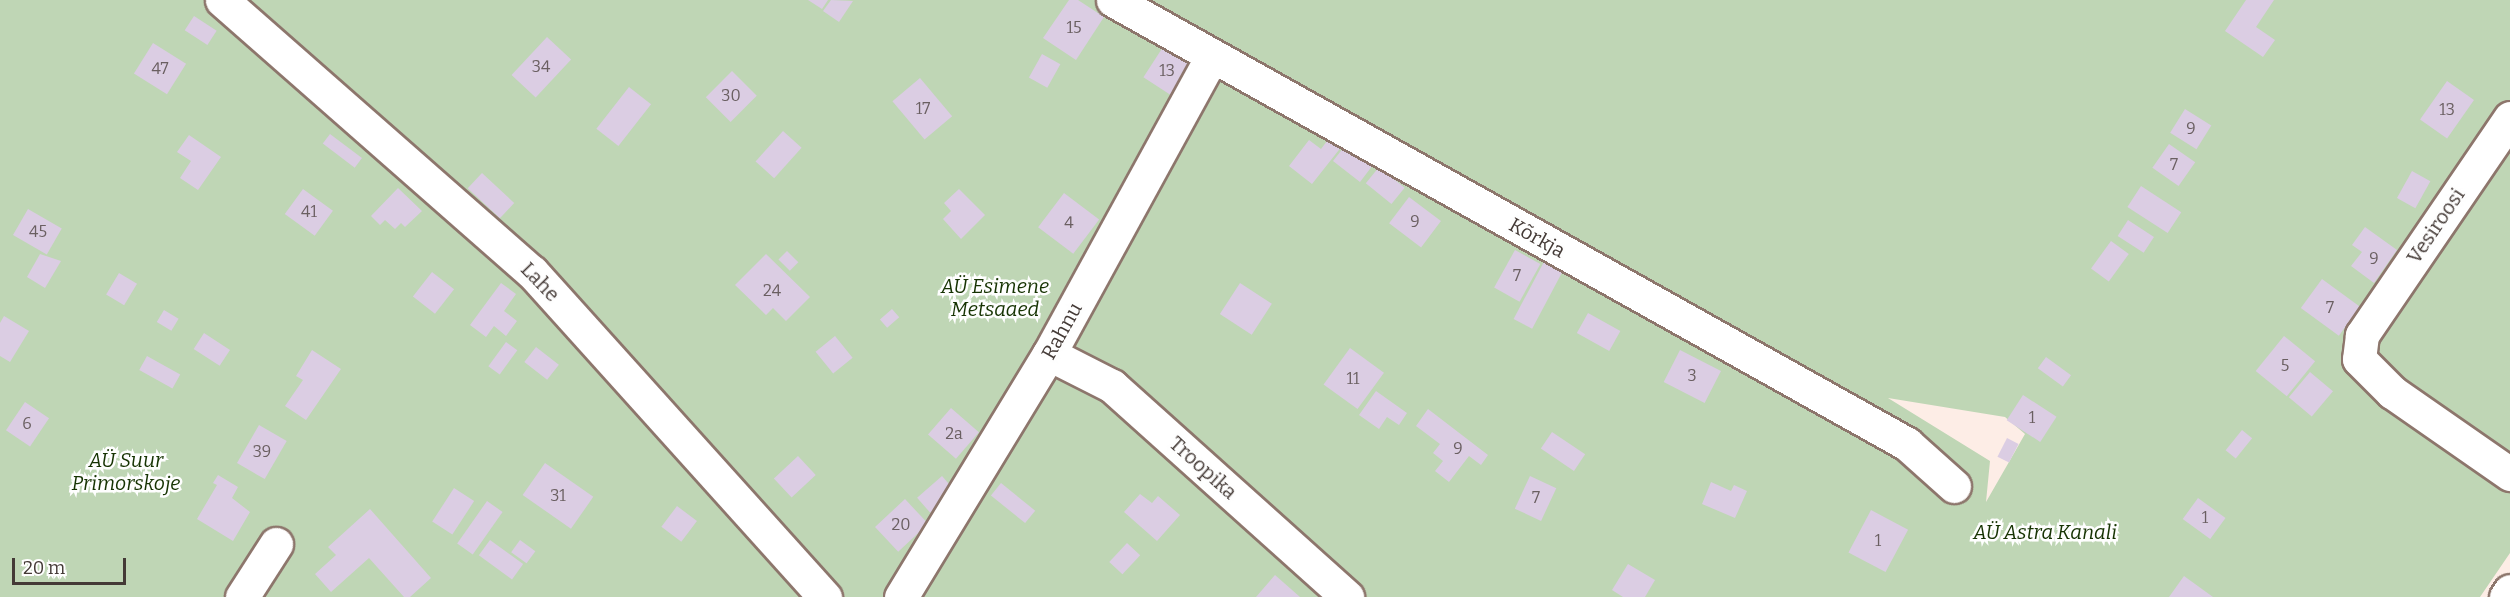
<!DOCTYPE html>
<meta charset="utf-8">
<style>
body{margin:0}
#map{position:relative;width:2510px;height:597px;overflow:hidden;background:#fdede6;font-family:Bitter,serif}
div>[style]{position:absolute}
.green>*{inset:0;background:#bfd6b5}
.building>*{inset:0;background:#dbcde3;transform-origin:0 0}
.roads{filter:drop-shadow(2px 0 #8d766c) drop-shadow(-2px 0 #8d766c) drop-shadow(0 2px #8d766c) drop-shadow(0 -2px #8d766c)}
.minor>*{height:33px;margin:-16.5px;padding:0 16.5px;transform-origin:16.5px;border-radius:16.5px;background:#fff}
span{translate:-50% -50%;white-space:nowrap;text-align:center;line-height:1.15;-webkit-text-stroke:5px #fefefe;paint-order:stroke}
.number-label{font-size:16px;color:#6a5f61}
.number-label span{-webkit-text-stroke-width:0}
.street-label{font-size:20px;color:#443a36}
.park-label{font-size:20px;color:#163302;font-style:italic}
.scale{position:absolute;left:12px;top:558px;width:114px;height:27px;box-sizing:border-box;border:3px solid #443a36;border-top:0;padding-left:8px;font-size:18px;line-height:21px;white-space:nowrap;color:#443a36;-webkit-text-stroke:4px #fefefe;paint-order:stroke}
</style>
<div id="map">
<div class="green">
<div style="clip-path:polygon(evenodd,0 0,2510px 0,2510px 553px,2480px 597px,0 597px,0 0,1888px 398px,2005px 417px,2025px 434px,1986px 502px,1990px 461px,1888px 398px)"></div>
</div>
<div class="building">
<div style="clip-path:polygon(808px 0,828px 0,822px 9px)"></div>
<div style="clip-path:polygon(831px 0,853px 1px,839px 22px,823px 11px)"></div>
<div style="clip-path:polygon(1069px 0,1078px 0,1104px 17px,1076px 60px,1043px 38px)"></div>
<div style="clip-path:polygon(2246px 0,2274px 0,2256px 27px,2275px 40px,2263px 57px,2225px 31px)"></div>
<div style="left:194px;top:16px;width:27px;height:17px;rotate:33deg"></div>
<div style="left:547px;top:37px;width:33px;height:52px;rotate:43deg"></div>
<div style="left:153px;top:43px;width:39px;height:36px;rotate:32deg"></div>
<div style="left:1163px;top:47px;width:33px;height:36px;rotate:33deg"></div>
<div style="left:1042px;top:54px;width:21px;height:27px;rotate:29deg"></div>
<div style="left:732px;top:71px;width:35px;height:37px;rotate:45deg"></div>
<div style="left:920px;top:78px;width:50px;height:36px;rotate:50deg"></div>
<div style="left:2447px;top:81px;width:33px;height:47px;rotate:35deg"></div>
<div style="left:629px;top:87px;width:28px;height:53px;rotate:38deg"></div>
<div style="left:2185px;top:109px;width:31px;height:28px;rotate:32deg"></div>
<div style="left:783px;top:131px;width:25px;height:41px;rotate:42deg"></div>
<div style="left:330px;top:134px;width:40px;height:12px;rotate:37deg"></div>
<div style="clip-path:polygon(189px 135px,221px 157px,198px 190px,180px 178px,191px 161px,177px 152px)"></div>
<div style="clip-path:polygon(1330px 137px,1342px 146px,1312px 184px,1289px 166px,1309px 140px,1321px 149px)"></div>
<div style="left:2169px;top:144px;width:32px;height:29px;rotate:35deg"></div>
<div style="clip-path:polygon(1344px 147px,1360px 159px,1365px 153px,1376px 161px,1360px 182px,1333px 161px)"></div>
<div style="left:1379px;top:167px;width:33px;height:21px;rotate:39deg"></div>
<div style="left:2412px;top:171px;width:21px;height:31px;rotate:29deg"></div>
<div style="left:482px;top:173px;width:44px;height:21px;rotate:43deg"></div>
<div style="left:2141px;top:186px;width:48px;height:25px;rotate:33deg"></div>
<div style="clip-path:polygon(398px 188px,422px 211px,405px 227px,401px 223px,395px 229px,385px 220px,380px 225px,371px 216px)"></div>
<div style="left:303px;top:189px;width:37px;height:31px;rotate:36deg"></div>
<div style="clip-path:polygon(959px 189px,985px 215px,961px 239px,943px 219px,951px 211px,944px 203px)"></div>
<div style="left:1064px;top:193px;width:44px;height:43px;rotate:37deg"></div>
<div style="left:1409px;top:197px;width:40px;height:33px;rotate:37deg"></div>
<div style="left:28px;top:209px;width:39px;height:30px;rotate:30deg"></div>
<div style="left:2128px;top:220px;width:31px;height:19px;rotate:33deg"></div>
<div style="clip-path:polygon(2365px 227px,2397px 250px,2374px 283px,2351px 266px,2362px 252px,2352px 245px)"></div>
<div style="left:2111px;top:241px;width:22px;height:34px;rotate:36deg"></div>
<div style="left:1515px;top:250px;width:29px;height:43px;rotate:29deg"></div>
<div style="left:787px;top:251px;width:16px;height:12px;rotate:45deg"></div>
<div style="clip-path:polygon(40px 254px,61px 261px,45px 288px,27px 277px)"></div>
<div style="clip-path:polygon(766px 254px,810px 297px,786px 321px,773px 308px,766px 315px,735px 285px)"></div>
<div style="left:1546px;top:258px;width:21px;height:69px;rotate:28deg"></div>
<div style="left:432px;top:272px;width:28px;height:31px;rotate:38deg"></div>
<div style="left:119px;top:273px;width:21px;height:25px;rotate:31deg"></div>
<div style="left:2322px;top:279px;width:47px;height:36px;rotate:36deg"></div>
<div style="clip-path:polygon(501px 283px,516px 294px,504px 311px,517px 321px,506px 336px,494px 326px,486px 337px,470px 325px)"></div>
<div style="left:1240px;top:283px;width:38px;height:37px;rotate:33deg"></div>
<div style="left:892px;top:309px;width:11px;height:16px;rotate:49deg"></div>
<div style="left:164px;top:310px;width:17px;height:14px;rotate:31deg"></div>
<div style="left:1588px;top:313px;width:37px;height:23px;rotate:29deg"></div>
<div style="clip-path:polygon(4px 316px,29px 331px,10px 362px,0 356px,0 323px)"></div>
<div style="left:204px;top:333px;width:31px;height:19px;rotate:33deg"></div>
<div style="left:835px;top:336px;width:28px;height:25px;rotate:51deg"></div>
<div style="left:2284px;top:336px;width:40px;height:45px;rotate:39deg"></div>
<div style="left:506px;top:342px;width:14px;height:30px;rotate:36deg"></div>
<div style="left:536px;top:347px;width:29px;height:19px;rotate:38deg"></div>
<div style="left:1350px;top:348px;width:42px;height:45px;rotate:36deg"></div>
<div style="clip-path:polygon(312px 350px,341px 369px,306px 420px,285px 406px,303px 380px,296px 376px)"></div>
<div style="left:1680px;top:350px;width:46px;height:36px;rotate:27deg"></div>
<div style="left:147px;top:356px;width:38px;height:16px;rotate:29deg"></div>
<div style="left:2046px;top:357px;width:31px;height:14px;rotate:36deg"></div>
<div style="left:2310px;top:372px;width:30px;height:33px;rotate:40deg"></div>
<div style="clip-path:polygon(1376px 391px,1407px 413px,1399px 425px,1387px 417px,1379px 429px,1359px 415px)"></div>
<div style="left:2023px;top:395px;width:40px;height:30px;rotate:33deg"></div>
<div style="left:25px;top:402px;width:29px;height:34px;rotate:34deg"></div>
<div style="left:951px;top:408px;width:37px;height:35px;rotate:41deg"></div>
<div style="clip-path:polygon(1428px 409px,1488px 455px,1481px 465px,1469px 456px,1449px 482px,1435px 471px,1443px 461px,1433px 453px,1440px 444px,1416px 426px)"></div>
<div style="left:259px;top:425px;width:32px;height:44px;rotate:30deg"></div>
<div style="left:2242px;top:430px;width:13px;height:26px;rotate:39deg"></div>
<div style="left:1552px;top:432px;width:40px;height:20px;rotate:34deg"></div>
<div style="left:2007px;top:438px;width:13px;height:21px;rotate:27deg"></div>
<div style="left:798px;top:456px;width:26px;height:33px;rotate:47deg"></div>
<div style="left:545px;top:463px;width:59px;height:39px;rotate:35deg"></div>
<div style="clip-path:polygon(218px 475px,238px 487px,232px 498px,250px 512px,233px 541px,197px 519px,217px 485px,213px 483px)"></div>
<div style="left:942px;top:476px;width:20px;height:33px;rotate:49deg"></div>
<div style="left:1530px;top:476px;width:29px;height:36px;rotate:25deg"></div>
<div style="clip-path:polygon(1711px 482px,1731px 491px,1734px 485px,1747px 491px,1735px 518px,1702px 504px)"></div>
<div style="left:1001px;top:483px;width:44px;height:16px;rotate:39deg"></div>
<div style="left:454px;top:488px;width:24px;height:40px;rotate:33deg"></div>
<div style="clip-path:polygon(1140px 494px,1152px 503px,1158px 496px,1180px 515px,1157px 541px,1124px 512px)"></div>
<div style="left:2198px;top:498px;width:34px;height:26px;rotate:36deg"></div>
<div style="left:905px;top:499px;width:34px;height:41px;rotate:47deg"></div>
<div style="left:487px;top:501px;width:19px;height:52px;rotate:35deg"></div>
<div style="left:677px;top:506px;width:25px;height:26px;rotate:37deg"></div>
<div style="clip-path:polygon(370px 509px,431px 578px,410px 597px,404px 597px,369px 558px,331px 592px,315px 574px,336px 555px,328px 547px)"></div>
<div style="left:1871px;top:510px;width:42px;height:48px;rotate:28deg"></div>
<div style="left:490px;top:540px;width:41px;height:19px;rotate:36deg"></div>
<div style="left:520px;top:540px;width:19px;height:15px;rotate:36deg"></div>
<div style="left:1127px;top:543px;width:18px;height:26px;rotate:43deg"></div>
<div style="clip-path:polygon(1628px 564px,1655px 580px,1645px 597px,1623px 597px,1612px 590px)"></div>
<div style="clip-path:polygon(1275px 575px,1300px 597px,1256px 597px)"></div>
<div style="clip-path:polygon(2184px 576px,2213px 597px,2169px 597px)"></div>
</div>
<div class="roads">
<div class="minor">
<div style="left:222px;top:0;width:412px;rotate:41.3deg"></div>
<div style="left:532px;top:272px;width:438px;rotate:48deg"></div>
<div style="left:1113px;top:0;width:910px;rotate:29.21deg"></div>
<div style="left:1907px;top:444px;width:63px;rotate:41.8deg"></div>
<div style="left:2510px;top:118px;width:263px;rotate:124.3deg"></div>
<div style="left:2362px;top:335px;width:24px;rotate:97deg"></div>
<div style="left:2359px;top:359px;width:47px;rotate:45deg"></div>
<div style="left:2392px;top:392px;width:144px;rotate:34.8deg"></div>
<div style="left:1049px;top:354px;width:71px;rotate:26.9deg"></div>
<div style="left:1112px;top:386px;width:316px;rotate:41.9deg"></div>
<div style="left:242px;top:597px;width:63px;rotate:-57.3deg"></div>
<div style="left:901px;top:597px;width:285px;rotate:-58.7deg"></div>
<div style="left:1049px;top:354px;width:337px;rotate:-61.3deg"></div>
<div style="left:2506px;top:597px;width:7px;rotate:-56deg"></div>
</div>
</div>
<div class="number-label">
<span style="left:1074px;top:28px">15</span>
<span style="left:541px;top:67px">34</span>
<span style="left:160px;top:69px">47</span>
<span style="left:1167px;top:71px">13</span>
<span style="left:731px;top:96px">30</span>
<span style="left:923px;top:109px">17</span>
<span style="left:2447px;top:110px">13</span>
<span style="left:2191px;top:129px">9</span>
<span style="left:2174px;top:165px">7</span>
<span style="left:309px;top:212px">41</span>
<span style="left:1415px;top:222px">9</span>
<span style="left:1069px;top:223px">4</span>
<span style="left:38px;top:232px">45</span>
<span style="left:2374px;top:259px">9</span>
<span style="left:1517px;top:276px">7</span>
<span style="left:772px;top:291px">24</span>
<span style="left:2330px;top:308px">7</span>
<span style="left:2285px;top:366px">5</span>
<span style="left:1692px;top:376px">3</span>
<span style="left:1353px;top:379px">11</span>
<span style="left:2032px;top:418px">1</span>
<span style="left:27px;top:424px">6</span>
<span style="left:954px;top:434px">2a</span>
<span style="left:1458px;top:449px">9</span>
<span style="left:262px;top:452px">39</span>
<span style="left:558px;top:496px">31</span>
<span style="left:1536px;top:498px">7</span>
<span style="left:2205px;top:518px">1</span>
<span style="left:901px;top:525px">20</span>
<span style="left:1878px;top:541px">1</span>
</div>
<div class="street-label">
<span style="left:2436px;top:226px;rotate:-56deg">Vesiroosi</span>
<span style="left:1537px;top:238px;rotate:29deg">Kõrkja</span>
<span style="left:540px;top:282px;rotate:46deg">Lahe</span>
<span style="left:1062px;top:331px;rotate:-61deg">Rahnu</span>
<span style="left:1203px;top:468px;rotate:42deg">Troopika</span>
</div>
<div class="park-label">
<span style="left:995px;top:298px">AÜ Esimene<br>Metsaaed</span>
<span style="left:126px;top:472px">AÜ Suur<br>Primorskoje</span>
<span style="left:2045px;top:532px">AÜ Astra Kanali</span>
</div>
<div class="scale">20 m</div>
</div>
